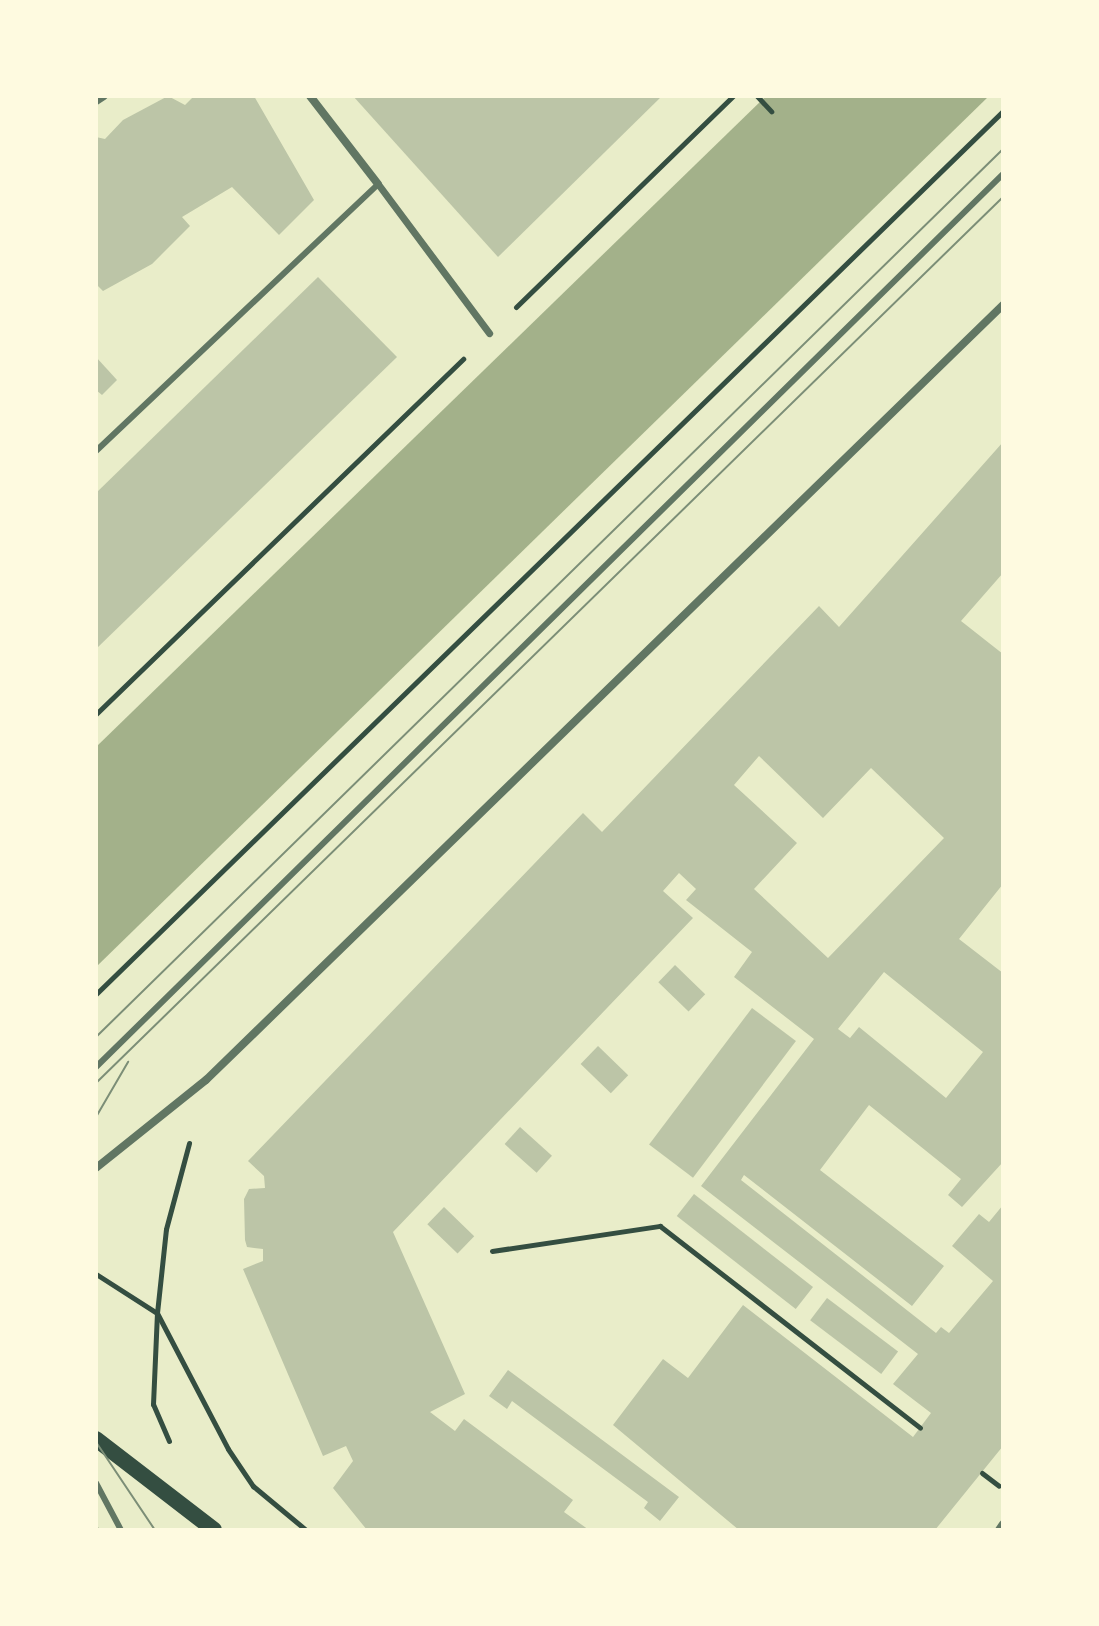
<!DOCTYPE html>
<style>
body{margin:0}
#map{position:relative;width:1099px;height:1626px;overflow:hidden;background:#e9edc9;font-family:"Space Grotesk",sans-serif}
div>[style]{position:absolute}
.water>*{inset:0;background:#a3b18a}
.building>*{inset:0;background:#bcc5a7;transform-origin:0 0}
.path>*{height:5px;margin:-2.5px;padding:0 2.5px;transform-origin:2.5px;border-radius:2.5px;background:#344e41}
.service>*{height:6px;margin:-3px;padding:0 3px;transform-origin:3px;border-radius:3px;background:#617663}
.pedestrian>*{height:7px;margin:-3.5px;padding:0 3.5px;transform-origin:3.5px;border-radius:3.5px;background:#617663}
.minor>*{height:8px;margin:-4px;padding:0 4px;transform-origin:4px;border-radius:4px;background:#617663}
.secondary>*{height:16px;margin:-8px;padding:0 8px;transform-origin:8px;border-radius:8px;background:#344e41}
.tram>*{height:2px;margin:-1px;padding:0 1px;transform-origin:1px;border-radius:1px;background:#7c8e77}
span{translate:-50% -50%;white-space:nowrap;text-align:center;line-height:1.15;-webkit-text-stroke:6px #fefae0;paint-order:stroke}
.frame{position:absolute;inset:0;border:98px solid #fefae0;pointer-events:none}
</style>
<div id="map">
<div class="water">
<div style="clip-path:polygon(766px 96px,989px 96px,96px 967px,96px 747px)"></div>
</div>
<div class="building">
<div style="clip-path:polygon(168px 96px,185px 105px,194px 96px,254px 96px,314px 200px,279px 235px,232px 187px,182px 217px,190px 226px,152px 264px,103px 291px,96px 284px,96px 137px,105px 139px,123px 120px)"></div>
<div style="clip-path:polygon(353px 96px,662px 96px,498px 257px)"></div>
<div style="clip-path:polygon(318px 277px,397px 357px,96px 649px,96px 493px)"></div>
<div style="clip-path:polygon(96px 357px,117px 380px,102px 395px,96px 390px)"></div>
<div style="clip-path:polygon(evenodd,1003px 442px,1003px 573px,961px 621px,1003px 654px,1003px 884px,959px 939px,1003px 973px,1003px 1162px,962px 1207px,948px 1195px,961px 1179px,869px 1105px,820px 1170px,944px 1266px,912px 1306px,744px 1175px,741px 1180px,936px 1333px,941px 1327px,949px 1333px,993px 1281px,952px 1246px,979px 1214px,989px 1222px,1003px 1205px,1003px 1446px,935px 1530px,739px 1530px,613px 1425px,663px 1359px,688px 1378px,743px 1305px,913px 1437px,931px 1413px,893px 1384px,918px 1354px,701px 1186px,814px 1039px,734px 977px,752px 952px,686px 900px,696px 889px,679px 873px,663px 891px,693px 918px,393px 1232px,465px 1394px,430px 1412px,455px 1431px,464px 1419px,573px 1500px,564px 1512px,589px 1530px,367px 1530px,333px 1488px,353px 1461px,346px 1446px,323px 1456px,243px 1269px,263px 1261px,263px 1249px,247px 1247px,245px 1240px,244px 1199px,249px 1189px,265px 1188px,264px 1176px,248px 1161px,583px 813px,602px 832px,819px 606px,839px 627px,1003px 442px,759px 756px,823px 818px,871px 768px,944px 838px,828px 958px,754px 889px,797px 843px,734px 785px,759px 756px,1003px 442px,884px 972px,983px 1052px,946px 1098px,859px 1027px,850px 1038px,838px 1029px,884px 972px)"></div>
<div style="left:675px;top:965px;width:42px;height:24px;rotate:44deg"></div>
<div style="left:752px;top:1008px;width:55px;height:171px;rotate:37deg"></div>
<div style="left:598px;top:1046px;width:42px;height:25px;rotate:44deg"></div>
<div style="left:520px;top:1127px;width:43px;height:23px;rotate:42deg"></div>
<div style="left:694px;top:1194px;width:151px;height:28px;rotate:38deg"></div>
<div style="left:444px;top:1207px;width:42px;height:24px;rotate:44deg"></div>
<div style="left:827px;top:1298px;width:89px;height:28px;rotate:37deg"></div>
<div style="clip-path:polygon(508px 1370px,679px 1497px,660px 1521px,644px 1508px,648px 1502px,512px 1401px,507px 1409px,489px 1396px)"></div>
</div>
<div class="path">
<div style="left:757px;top:96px;width:21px;rotate:47deg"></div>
<div style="left:516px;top:307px;width:303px;rotate:-44.2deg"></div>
<div style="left:96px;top:714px;width:511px;rotate:-44.05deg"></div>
<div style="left:96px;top:994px;width:1266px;rotate:-44.23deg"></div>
<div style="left:492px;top:1251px;width:170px;rotate:-8.5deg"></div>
<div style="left:660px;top:1226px;width:329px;rotate:37.8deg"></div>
<div style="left:96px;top:1274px;width:72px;rotate:32.6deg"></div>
<div style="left:157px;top:1313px;width:153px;rotate:62.4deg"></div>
<div style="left:228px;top:1449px;width:45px;rotate:56deg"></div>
<div style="left:253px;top:1486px;width:69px;rotate:39.7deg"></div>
<div style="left:169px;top:1441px;width:40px;rotate:-113.4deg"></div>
<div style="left:153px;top:1404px;width:91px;rotate:-87.5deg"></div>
<div style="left:157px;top:1313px;width:84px;rotate:-83.9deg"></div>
<div style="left:166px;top:1229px;width:89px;rotate:-75deg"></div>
<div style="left:982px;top:1473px;width:21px;rotate:37deg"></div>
</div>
<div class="service">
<div style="left:96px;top:451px;width:388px;rotate:-43.4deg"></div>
<div style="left:96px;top:1067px;width:1273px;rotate:-44.55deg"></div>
<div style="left:96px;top:1483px;width:53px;rotate:62deg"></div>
</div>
<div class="pedestrian">
<div style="left:378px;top:184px;width:186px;rotate:53.3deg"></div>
</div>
<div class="minor">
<div style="left:310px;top:96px;width:111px;rotate:52.3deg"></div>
<div style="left:96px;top:101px;width:9px;rotate:-32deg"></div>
<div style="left:96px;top:1168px;width:141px;rotate:-38.7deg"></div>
<div style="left:206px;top:1080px;width:1112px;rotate:-44.2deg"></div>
<div style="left:999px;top:1530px;width:7px;rotate:-56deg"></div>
</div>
<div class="secondary">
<div style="left:96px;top:1439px;width:149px;rotate:37.6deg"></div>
</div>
<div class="tram">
<div style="left:96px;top:1037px;width:1269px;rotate:-44.39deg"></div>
<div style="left:96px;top:1083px;width:1268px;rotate:-44.33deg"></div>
<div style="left:96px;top:1117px;width:64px;rotate:-59.8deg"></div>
<div style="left:96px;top:1442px;width:106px;rotate:56.2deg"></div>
<div style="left:96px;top:1526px;width:5px;rotate:53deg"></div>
</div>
<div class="frame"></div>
</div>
